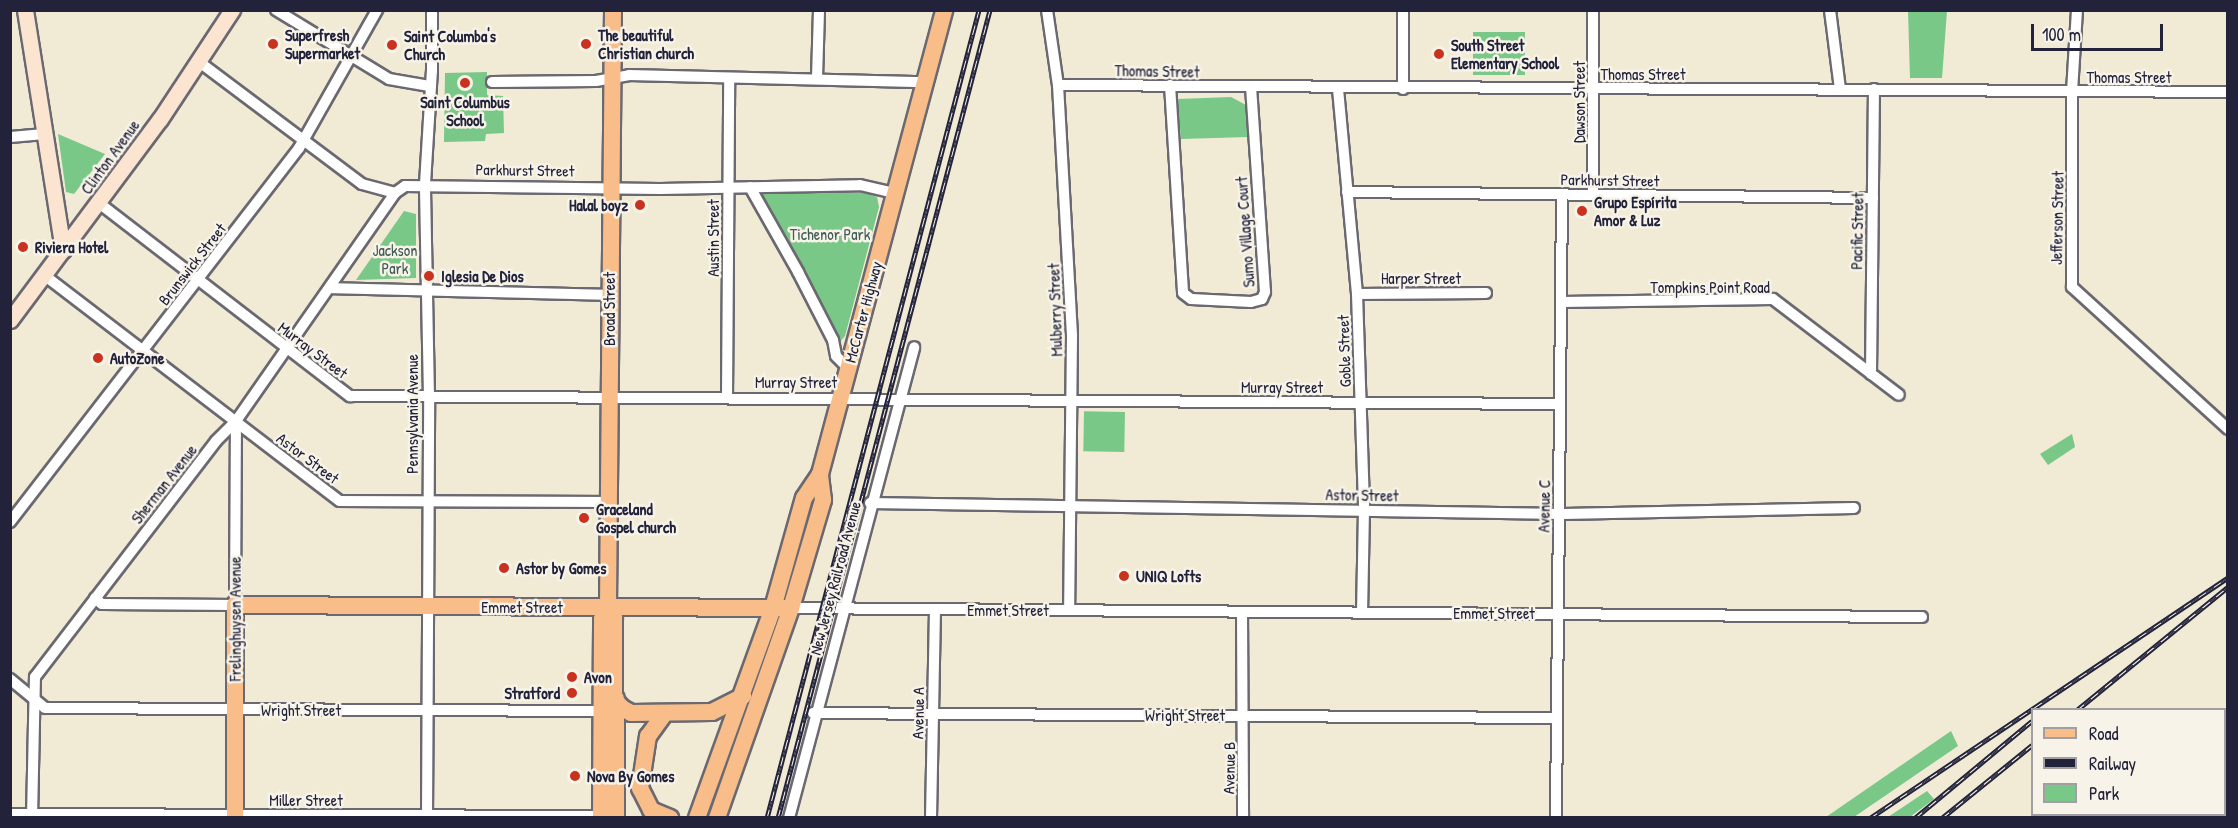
<!DOCTYPE html>
<meta charset="utf-8">
<style>
body{margin:0}
#map{position:relative;width:2238px;height:828px;overflow:hidden;background:#f1ead4;font-family:"Patrick Hand",sans-serif}
div>[style]{position:absolute}
.green>*{inset:0;background:#7ac887;transform-origin:0 0}
.roads{filter:drop-shadow(2px 0 #6a6871) drop-shadow(-2px 0 #6a6871) drop-shadow(0 2px #6a6871) drop-shadow(0 -2px #6a6871)}
.street>*{height:10px;margin:-5px;padding:0 5px;transform-origin:5px;border-radius:5px;background:#fff}
.secondary>*{height:15px;margin:-7.5px;padding:0 7.5px;transform-origin:7.5px;border-radius:7.5px;background:#fce5d0}
.primary>*{height:16px;margin:-8px;padding:0 8px;transform-origin:8px;border-radius:8px;background:#f8bd89}
.highway>*{height:20px;margin:-10px;padding:0 10px;transform-origin:10px;border-radius:10px;background:#f8bd89}
.rail>*{height:5px;margin-top:-2.5px;transform-origin:0;background:repeating-linear-gradient(90deg,#f7f3e8 0 9px,#22223b 0 18px);box-sizing:border-box;border-block:2px solid #22223b}
.dots>*{width:16px;height:16px;translate:-50% -50%;box-sizing:border-box;border:3px solid #f7f3e8;border-radius:50%}
span{translate:-50% -50%;white-space:nowrap;text-align:center;line-height:1.15;-webkit-text-stroke:5px #f7f3e8;paint-order:stroke}
.poi-label{font-size:16px;color:#22223b;font-weight:700}
.left{translate:0 -50%;text-align:left}
.right{translate:-100% -50%;text-align:right}
.street-label{font-size:16px;color:#22223b}
.park-label{font-size:16px;color:#415c56}
.frame{position:absolute;inset:0;border:12px solid #22223b;pointer-events:none}
.legend{position:absolute;left:2031px;top:708px;width:195px;height:108px;box-sizing:border-box;background:#f7f3e8;border:2px solid #a29fa3;margin:0;padding:8px 10px;list-style:none;font-size:18px;color:#22223b}
.legend li{display:flex;align-items:center;gap:12px;height:30px}
.legend b{width:30px;border:2px solid #a29fa3}
.scale{position:absolute;left:2031px;top:24px;width:132px;height:27px;box-sizing:border-box;border:3px solid #22223b;border-top:0;padding-left:8px;font-size:18px;line-height:21px;white-space:nowrap;color:#22223b;-webkit-text-stroke:4px #f7f3e8;paint-order:stroke}
</style>
<div id="map">
<div class="green">
<div style="clip-path:polygon(1908px 11px,1947px 11px,1942px 78px,1910px 78px)"></div>
<div style="left:1473px;top:32px;width:52px;height:43px"></div>
<div style="clip-path:polygon(487px 72px,487px 95px,503px 96px,504px 133px,486px 134px,485px 141px,444px 142px,445px 73px)"></div>
<div style="clip-path:polygon(1231px 97px,1246px 105px,1248px 137px,1181px 139px,1177px 99px)"></div>
<div style="clip-path:polygon(58px 134px,105px 154px,74px 194px,66px 192px)"></div>
<div style="clip-path:polygon(763px 193px,867px 193px,877px 197px,879px 207px,845px 336px,839px 343px,787px 237px,761px 196px)"></div>
<div style="clip-path:polygon(404px 211px,416px 214px,416px 278px,356px 280px)"></div>
<div style="left:1125px;top:412px;width:40px;height:41px;rotate:91deg"></div>
<div style="clip-path:polygon(2072px 434px,2075px 447px,2048px 465px,2040px 454px)"></div>
<div style="clip-path:polygon(1951px 731px,1958px 746px,1854px 817px,1826px 817px)"></div>
<div style="clip-path:polygon(1927px 791px,1934px 799px,1910px 817px,1888px 817px)"></div>
</div>
<div class="roads">
<div class="street">
<div style="left:276px;top:10px;width:132px;rotate:31.4deg"></div>
<div style="left:389px;top:79px;width:41px;rotate:9.9deg"></div>
<div style="left:1047px;top:10px;width:76px;rotate:81.7deg"></div>
<div style="left:1058px;top:85px;width:250px;rotate:86.8deg"></div>
<div style="left:1072px;top:335px;width:275px;rotate:90.6deg"></div>
<div style="left:1830px;top:10px;width:80px;rotate:82.8deg"></div>
<div style="left:2077px;top:10px;width:82px;rotate:93.5deg"></div>
<div style="left:2072px;top:92px;width:195px;rotate:90deg"></div>
<div style="left:2072px;top:287px;width:211px;rotate:42.3deg"></div>
<div style="left:198px;top:61px;width:205px;rotate:36.9deg"></div>
<div style="left:362px;top:184px;width:34px;rotate:15deg"></div>
<div style="left:817px;top:78px;width:68px;rotate:-88.3deg"></div>
<div style="left:492px;top:82px;width:104px;rotate:-0.6deg"></div>
<div style="left:596px;top:81px;width:34px;rotate:-10deg"></div>
<div style="left:629px;top:75px;width:296px;rotate:1.4deg"></div>
<div style="left:1058px;top:85px;width:1170px;rotate:0.34deg"></div>
<div style="left:1170px;top:85px;width:208px;rotate:86.4deg"></div>
<div style="left:1183px;top:293px;width:10px;rotate:37deg"></div>
<div style="left:1191px;top:299px;width:60px;rotate:2.9deg"></div>
<div style="left:1251px;top:302px;width:11px;rotate:-15deg"></div>
<div style="left:1262px;top:299px;width:8px;rotate:-67deg"></div>
<div style="left:1265px;top:292px;width:203px;rotate:-93.9deg"></div>
<div style="left:1338px;top:89px;width:206px;rotate:84.7deg"></div>
<div style="left:1357px;top:294px;width:216px;rotate:88.1deg"></div>
<div style="left:1364px;top:510px;width:102px;rotate:91.1deg"></div>
<div style="left:1403px;top:89px;width:79px;rotate:-90deg"></div>
<div style="left:10px;top:137px;width:32px;rotate:-5deg"></div>
<div style="left:750px;top:187px;width:98px;rotate:60.5deg"></div>
<div style="left:798px;top:272px;width:76px;rotate:62.8deg"></div>
<div style="left:833px;top:340px;width:16px;rotate:79deg"></div>
<div style="left:836px;top:356px;width:17px;rotate:45deg"></div>
<div style="left:1347px;top:192px;width:526px;rotate:0.65deg"></div>
<div style="left:1593px;top:194px;width:184px;rotate:-90deg"></div>
<div style="left:99px;top:203px;width:317px;rotate:37.6deg"></div>
<div style="left:350px;top:396px;width:1210px;rotate:0.38deg"></div>
<div style="left:44px;top:275px;width:372px;rotate:37.4deg"></div>
<div style="left:340px;top:501px;width:269px;rotate:0.2deg"></div>
<div style="left:330px;top:288px;width:279px;rotate:1.4deg"></div>
<div style="left:1357px;top:294px;width:129px;rotate:-0.4deg"></div>
<div style="left:1561px;top:302px;width:212px;rotate:-0.8deg"></div>
<div style="left:1773px;top:299px;width:158px;rotate:37.3deg"></div>
<div style="left:1871px;top:374px;width:285px;rotate:-89.4deg"></div>
<div style="left:727px;top:398px;width:320px;rotate:-89.6deg"></div>
<div style="left:870px;top:503px;width:693px;rotate:0.91deg"></div>
<div style="left:1563px;top:514px;width:291px;rotate:-1.2deg"></div>
<div style="left:10px;top:522px;width:473px;rotate:-52.3deg"></div>
<div style="left:299px;top:148px;width:159px;rotate:-60.5deg"></div>
<div style="left:95px;top:598px;width:9px;rotate:41deg"></div>
<div style="left:102px;top:604px;width:133px;rotate:0.4deg"></div>
<div style="left:235px;top:605px;width:184px;rotate:-89.7deg"></div>
<div style="left:791px;top:608px;width:1131px;rotate:0.46deg"></div>
<div style="left:1242px;top:612px;width:206px;rotate:89.7deg"></div>
<div style="left:10px;top:679px;width:45px;rotate:39.6deg"></div>
<div style="left:45px;top:708px;width:556px;rotate:0.31deg"></div>
<div style="left:813px;top:713px;width:743px;rotate:0.39deg"></div>
<div style="left:10px;top:814px;width:591px;rotate:0.19deg"></div>
<div style="left:32px;top:818px;width:141px;rotate:-88.8deg"></div>
<div style="left:35px;top:677px;width:297px;rotate:-52.5deg"></div>
<div style="left:216px;top:441px;width:28px;rotate:-45deg"></div>
<div style="left:236px;top:421px;width:278px;rotate:-55.1deg"></div>
<div style="left:395px;top:193px;width:12px;rotate:-35deg"></div>
<div style="left:405px;top:186px;width:255px;rotate:0.7deg"></div>
<div style="left:660px;top:189px;width:200px;rotate:-1.1deg"></div>
<div style="left:860px;top:185px;width:37px;rotate:13deg"></div>
<div style="left:427px;top:818px;width:421px;rotate:-89.7deg"></div>
<div style="left:429px;top:397px;width:213px;rotate:-91.1deg"></div>
<div style="left:425px;top:184px;width:113px;rotate:-86.5deg"></div>
<div style="left:432px;top:71px;width:61px;rotate:-90deg"></div>
<div style="left:789px;top:818px;width:487px;rotate:-75.1deg"></div>
<div style="left:931px;top:818px;width:209px;rotate:-88.9deg"></div>
<div style="left:1556px;top:818px;width:624px;rotate:-89.45deg"></div>
</div>
<div class="secondary">
<div style="left:25px;top:10px;width:243px;rotate:81deg"></div>
<div style="left:10px;top:320px;width:251px;rotate:-53.3deg"></div>
<div style="left:160px;top:119px;width:131px;rotate:-56.6deg"></div>
</div>
<div class="primary">
<div style="left:608px;top:607px;width:13px;rotate:61deg"></div>
<div style="left:614px;top:618px;width:81px;rotate:90deg"></div>
<div style="left:614px;top:699px;width:12px;rotate:48deg"></div>
<div style="left:622px;top:708px;width:10px;rotate:29deg"></div>
<div style="left:631px;top:713px;width:81px;rotate:-0.7deg"></div>
<div style="left:712px;top:712px;width:35px;rotate:-27deg"></div>
<div style="left:665px;top:713px;width:29px;rotate:126deg"></div>
<div style="left:648px;top:736px;width:53px;rotate:98.7deg"></div>
<div style="left:640px;top:788px;width:25px;rotate:63deg"></div>
<div style="left:651px;top:810px;width:21px;rotate:23deg"></div>
<div style="left:235px;top:818px;width:213px;rotate:-90deg"></div>
<div style="left:235px;top:605px;width:556px;rotate:0.31deg"></div>
<div style="left:601px;top:818px;width:199px;rotate:-89.7deg"></div>
<div style="left:602px;top:619px;width:13px;rotate:-63deg"></div>
<div style="left:608px;top:607px;width:597px;rotate:-89.52deg"></div>
<div style="left:697px;top:818px;width:223px;rotate:-70.1deg"></div>
<div style="left:773px;top:608px;width:114px;rotate:-74.3deg"></div>
<div style="left:804px;top:498px;width:29px;rotate:-56deg"></div>
<div style="left:820px;top:474px;width:480px;rotate:-75deg"></div>
<div style="left:717px;top:818px;width:223px;rotate:-70.6deg"></div>
<div style="left:791px;top:608px;width:113px;rotate:-73.5deg"></div>
<div style="left:823px;top:500px;width:26px;rotate:-97deg"></div>
</div>
<div class="highway">
<div style="left:614px;top:699px;width:119px;rotate:90deg"></div>
</div>
</div>
<div class="rail">
<div style="left:2077px;top:710px;width:195px;rotate:-39.2deg"></div>
<div style="left:2224px;top:813px;width:4px;rotate:-27deg"></div>
<div style="left:767px;top:818px;width:835px;rotate:-75.3deg"></div>
<div style="left:778px;top:818px;width:835px;rotate:-75.3deg"></div>
<div style="left:1870px;top:818px;width:432px;rotate:-33.9deg"></div>
<div style="left:1915px;top:818px;width:152px;rotate:-39.7deg"></div>
<div style="left:1942px;top:818px;width:116px;rotate:-39deg"></div>
<div style="left:2206px;top:818px;width:6px;rotate:-39deg"></div>
</div>
<div class="dots">
<div style="left:273px;top:44px;background:#c8321e"></div>
<div style="left:586px;top:44px;background:#c8321e"></div>
<div style="left:392px;top:45px;background:#c8321e"></div>
<div style="left:1439px;top:54px;background:#c8321e"></div>
<div style="left:465px;top:83px;background:#c8321e"></div>
<div style="left:640px;top:205px;background:#c8321e"></div>
<div style="left:1582px;top:211px;background:#c8321e"></div>
<div style="left:23px;top:247px;background:#c8321e"></div>
<div style="left:429px;top:276px;background:#c8321e"></div>
<div style="left:98px;top:358px;background:#c8321e"></div>
<div style="left:584px;top:518px;background:#c8321e"></div>
<div style="left:504px;top:568px;background:#c8321e"></div>
<div style="left:1124px;top:576px;background:#c8321e"></div>
<div style="left:572px;top:677px;background:#c8321e"></div>
<div style="left:572px;top:693px;background:#c8321e"></div>
<div style="left:575px;top:776px;background:#c8321e"></div>
</div>
<div class="poi-label">
<span class="left" style="left:285px;top:44px">Superfresh<br>Supermarket</span>
<span class="left" style="left:598px;top:44px">The beautiful<br>Christian church</span>
<span class="left" style="left:404px;top:45px">Saint Columba's<br>Church</span>
<span class="left" style="left:1451px;top:54px">South Street<br>Elementary School</span>
<span style="left:465px;top:111px">Saint Columbus<br>School</span>
<span class="left" style="left:1594px;top:211px">Grupo Espírita<br>Amor &amp; Luz</span>
<span class="right" style="left:628px;top:205px">Halal boyz</span>
<span class="left" style="left:35px;top:247px">Riviera Hotel</span>
<span class="left" style="left:441px;top:276px">Iglesia De Dios</span>
<span class="left" style="left:110px;top:358px">AutoZone</span>
<span class="left" style="left:596px;top:518px">Graceland<br>Gospel church</span>
<span class="left" style="left:516px;top:568px">Astor by Gomes</span>
<span class="left" style="left:1136px;top:576px">UNIQ Lofts</span>
<span class="left" style="left:584px;top:677px">Avon</span>
<span class="right" style="left:560px;top:693px">Stratford</span>
<span class="left" style="left:587px;top:776px">Nova By Gomes</span>
</div>
<div class="street-label">
<span style="left:1157px;top:71px;rotate:1deg">Thomas Street</span>
<span style="left:1643px;top:74px">Thomas Street</span>
<span style="left:2129px;top:77px">Thomas Street</span>
<span style="left:1579px;top:102px;rotate:-90deg">Dawson Street</span>
<span style="left:110px;top:157px;rotate:-54deg">Clinton Avenue</span>
<span style="left:525px;top:170px;rotate:1deg">Parkhurst Street</span>
<span style="left:1610px;top:180px;rotate:1deg">Parkhurst Street</span>
<span style="left:2057px;top:218px;rotate:-89deg">Jefferson Street</span>
<span style="left:1857px;top:231px;rotate:-89deg">Pacific Street</span>
<span style="left:1245px;top:232px;rotate:-94deg">Sumo Village Court</span>
<span style="left:713px;top:238px;rotate:-90deg">Austin Street</span>
<span style="left:192px;top:264px;rotate:-52deg">Brunswick Street</span>
<span style="left:1421px;top:278px">Harper Street</span>
<span style="left:1710px;top:287px">Tompkins Point Road</span>
<span style="left:609px;top:309px;rotate:-90deg">Broad Street</span>
<span style="left:1055px;top:310px;rotate:-92deg">Mulberry Street</span>
<span style="left:863px;top:312px;rotate:-75deg">McCarter Highway</span>
<span style="left:313px;top:350px;rotate:37deg">Murray Street</span>
<span style="left:1344px;top:351px;rotate:-92deg">Goble Street</span>
<span style="left:796px;top:382px">Murray Street</span>
<span style="left:1282px;top:387px">Murray Street</span>
<span style="left:412px;top:414px;rotate:-90deg">Pennsylvania Avenue</span>
<span style="left:308px;top:458px;rotate:37deg">Astor Street</span>
<span style="left:164px;top:484px;rotate:-52deg">Sherman Avenue</span>
<span style="left:1362px;top:495px;rotate:1deg">Astor Street</span>
<span style="left:1544px;top:506px;rotate:-89deg">Avenue C</span>
<span style="left:835px;top:578px;rotate:-75deg">New Jersey Railroad Avenue</span>
<span style="left:522px;top:607px">Emmet Street</span>
<span style="left:1008px;top:610px">Emmet Street</span>
<span style="left:1494px;top:613px">Emmet Street</span>
<span style="left:235px;top:619px;rotate:-90deg">Frelinghuysen Avenue</span>
<span style="left:301px;top:710px">Wright Street</span>
<span style="left:918px;top:713px;rotate:-89deg">Avenue A</span>
<span style="left:1185px;top:715px">Wright Street</span>
<span style="left:1229px;top:768px;rotate:-89deg">Avenue B</span>
<span style="left:306px;top:800px">Miller Street</span>
</div>
<div class="park-label">
<span style="left:830px;top:234px">Tichenor Park</span>
<span style="left:395px;top:259px">Jackson<br>Park</span>
</div>
<div class="frame"></div>
<ul class="legend">
<li><b style="height:8px;background:#f8bd89"></b>Road</li>
<li><b style="height:8px;background:#22223b"></b>Railway</li>
<li><b style="height:16px;background:#7ac887"></b>Park</li>
</ul>
<div class="scale">100 m</div>
</div>
